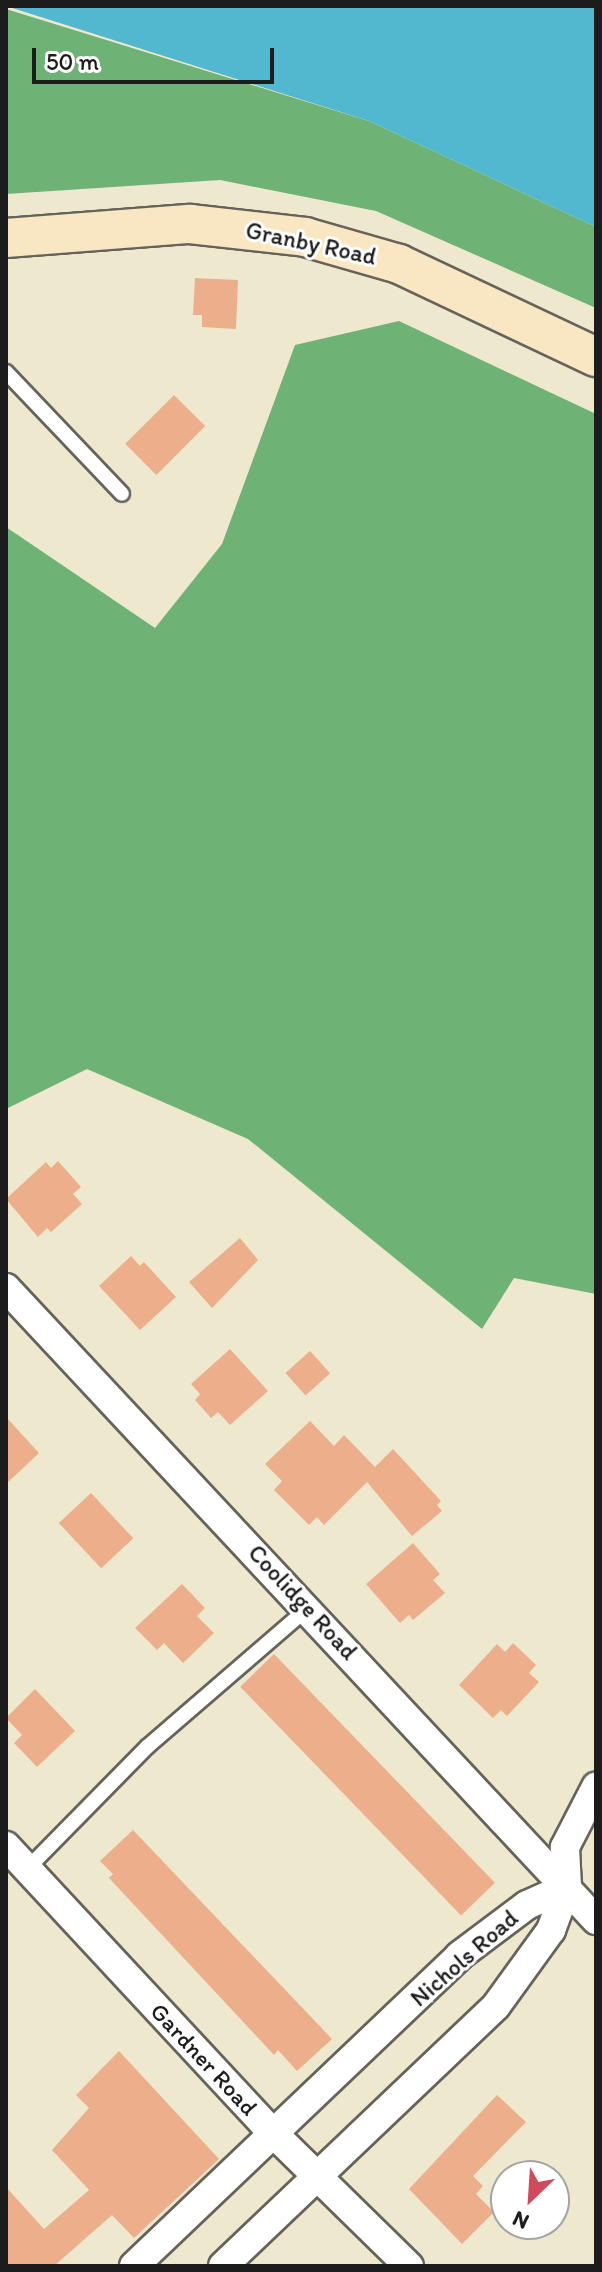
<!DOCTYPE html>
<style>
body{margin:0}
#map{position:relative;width:602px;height:2272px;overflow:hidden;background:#eee8ce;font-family:Itim,sans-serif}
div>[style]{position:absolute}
.forest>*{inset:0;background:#6eb276}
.water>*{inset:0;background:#52b8d0}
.building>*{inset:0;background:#edaf8b;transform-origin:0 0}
.roads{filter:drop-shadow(2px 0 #66635a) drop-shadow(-2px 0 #66635a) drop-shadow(0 2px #66635a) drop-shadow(0 -2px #66635a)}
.lane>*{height:14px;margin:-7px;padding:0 7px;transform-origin:7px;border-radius:7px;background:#fff}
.street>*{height:28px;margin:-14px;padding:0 14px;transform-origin:14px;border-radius:14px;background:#fff}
.secondary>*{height:38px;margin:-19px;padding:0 19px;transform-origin:19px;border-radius:19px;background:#f9e7c3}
span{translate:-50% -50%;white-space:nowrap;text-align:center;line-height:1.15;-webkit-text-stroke:6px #fff;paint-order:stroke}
.street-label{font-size:24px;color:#1c1c1c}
.frame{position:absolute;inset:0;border:8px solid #1c1c1c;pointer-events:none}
.north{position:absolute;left:490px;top:2160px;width:80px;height:80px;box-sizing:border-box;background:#fff;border:2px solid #a4a4a4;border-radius:50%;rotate:205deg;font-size:22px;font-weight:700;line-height:32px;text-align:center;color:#1c1c1c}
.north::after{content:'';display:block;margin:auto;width:28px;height:36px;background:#d1495b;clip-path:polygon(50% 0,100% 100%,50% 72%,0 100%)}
.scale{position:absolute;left:32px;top:48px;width:242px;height:36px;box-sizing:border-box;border:4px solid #1c1c1c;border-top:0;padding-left:10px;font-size:24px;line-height:28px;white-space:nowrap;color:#1c1c1c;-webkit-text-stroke:6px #fff;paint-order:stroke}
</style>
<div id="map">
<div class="forest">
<div style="clip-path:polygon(6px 9px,369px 121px,596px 227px,596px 308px,376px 211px,220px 180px,6px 194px)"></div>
<div style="clip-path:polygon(399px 321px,596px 414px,596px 1294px,514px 1278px,482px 1329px,248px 1139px,87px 1069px,6px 1109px,6px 527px,155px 628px,222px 544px,295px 345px)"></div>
</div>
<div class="water">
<div style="clip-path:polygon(6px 6px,596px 6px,596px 227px,369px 121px)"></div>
</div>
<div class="building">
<div style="clip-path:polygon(195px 278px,238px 280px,236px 329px,202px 327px,202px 315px,193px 315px)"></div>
<div style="left:174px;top:395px;width:44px;height:69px;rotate:45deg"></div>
<div style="clip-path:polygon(58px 1161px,81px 1187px,73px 1194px,82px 1204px,51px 1232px,47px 1228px,38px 1237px,6px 1199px,46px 1162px,51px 1168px)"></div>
<div style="clip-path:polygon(240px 1238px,258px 1260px,212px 1308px,189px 1282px)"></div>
<div style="clip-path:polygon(131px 1256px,140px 1266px,144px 1262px,176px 1297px,140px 1330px,99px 1286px)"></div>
<div style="clip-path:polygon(230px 1349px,268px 1391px,230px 1425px,218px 1412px,211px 1418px,195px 1400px,200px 1394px,191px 1384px)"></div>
<div style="left:310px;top:1351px;width:30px;height:33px;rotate:48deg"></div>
<div style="clip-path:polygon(6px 1417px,39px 1453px,6px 1484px)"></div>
<div style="clip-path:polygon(310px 1421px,334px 1446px,344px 1435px,375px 1467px,393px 1449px,441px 1501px,437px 1505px,442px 1511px,412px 1536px,367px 1482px,324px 1525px,317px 1517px,309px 1525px,274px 1490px,282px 1481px,265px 1464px)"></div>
<div style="left:91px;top:1493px;width:62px;height:44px;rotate:47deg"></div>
<div style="clip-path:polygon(413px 1543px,440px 1574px,433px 1580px,445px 1593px,413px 1620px,409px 1615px,400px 1623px,366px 1584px)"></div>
<div style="clip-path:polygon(182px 1584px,205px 1608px,197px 1616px,214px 1633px,183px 1663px,164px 1643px,157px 1650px,135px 1628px)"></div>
<div style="clip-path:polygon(513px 1643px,536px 1665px,529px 1673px,539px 1682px,507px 1716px,501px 1710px,493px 1718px,459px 1685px,497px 1644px,505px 1652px)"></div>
<div style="left:274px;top:1654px;width:318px;height:47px;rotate:46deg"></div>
<div style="clip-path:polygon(35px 1689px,75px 1731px,37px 1767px,14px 1743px,22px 1735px,6px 1718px)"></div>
<div style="clip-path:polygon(133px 1830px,332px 2039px,297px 2071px,278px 2050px,274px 2055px,109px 1878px,113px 1874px,100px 1861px)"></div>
<div style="clip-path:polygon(119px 2051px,219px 2159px,134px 2238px,112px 2215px,54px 2266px,6px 2266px,6px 2187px,44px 2229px,89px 2190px,52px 2150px,89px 2108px,76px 2095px)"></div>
<div style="clip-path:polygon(497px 2095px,526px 2122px,473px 2176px,483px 2186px,476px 2194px,494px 2212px,462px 2244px,409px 2189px)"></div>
</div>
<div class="roads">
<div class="lane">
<div style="left:6px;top:372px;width:168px;rotate:46.4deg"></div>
<div style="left:27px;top:1869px;width:171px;rotate:-45.5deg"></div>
<div style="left:147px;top:1747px;width:213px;rotate:-40.8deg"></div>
</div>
<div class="street">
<div style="left:6px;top:1288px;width:865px;rotate:46.97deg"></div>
<div style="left:6px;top:1846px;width:393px;rotate:47.1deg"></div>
<div style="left:274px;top:2134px;width:189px;rotate:44.4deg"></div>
<div style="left:134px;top:2266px;width:449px;rotate:-43.6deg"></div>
<div style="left:459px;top:1956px;width:85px;rotate:-36.9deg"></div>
<div style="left:527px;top:1905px;width:44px;rotate:-24.2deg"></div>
<div style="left:223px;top:2266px;width:377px;rotate:-43.6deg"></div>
<div style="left:496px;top:2006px;width:94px;rotate:-54.1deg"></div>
<div style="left:551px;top:1930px;width:46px;rotate:-69.6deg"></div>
<div style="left:567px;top:1887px;width:40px;rotate:-92.9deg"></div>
<div style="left:565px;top:1847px;width:68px;rotate:-62.7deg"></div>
</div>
<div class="secondary">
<div style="left:6px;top:238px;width:185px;rotate:-4.4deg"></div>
<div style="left:190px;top:224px;width:116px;rotate:6.4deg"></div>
<div style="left:305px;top:237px;width:98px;rotate:16deg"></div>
<div style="left:399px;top:264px;width:218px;rotate:25.3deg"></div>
</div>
</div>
<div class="street-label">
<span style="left:311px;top:243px;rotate:12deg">Granby Road</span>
<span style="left:303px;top:1602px;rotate:47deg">Coolidge Road</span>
<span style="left:464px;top:1958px;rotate:-41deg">Nichols Road</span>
<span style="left:204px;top:2059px;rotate:47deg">Gardner Road</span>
</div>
<div class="frame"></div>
<div class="north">N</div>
<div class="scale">50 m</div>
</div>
